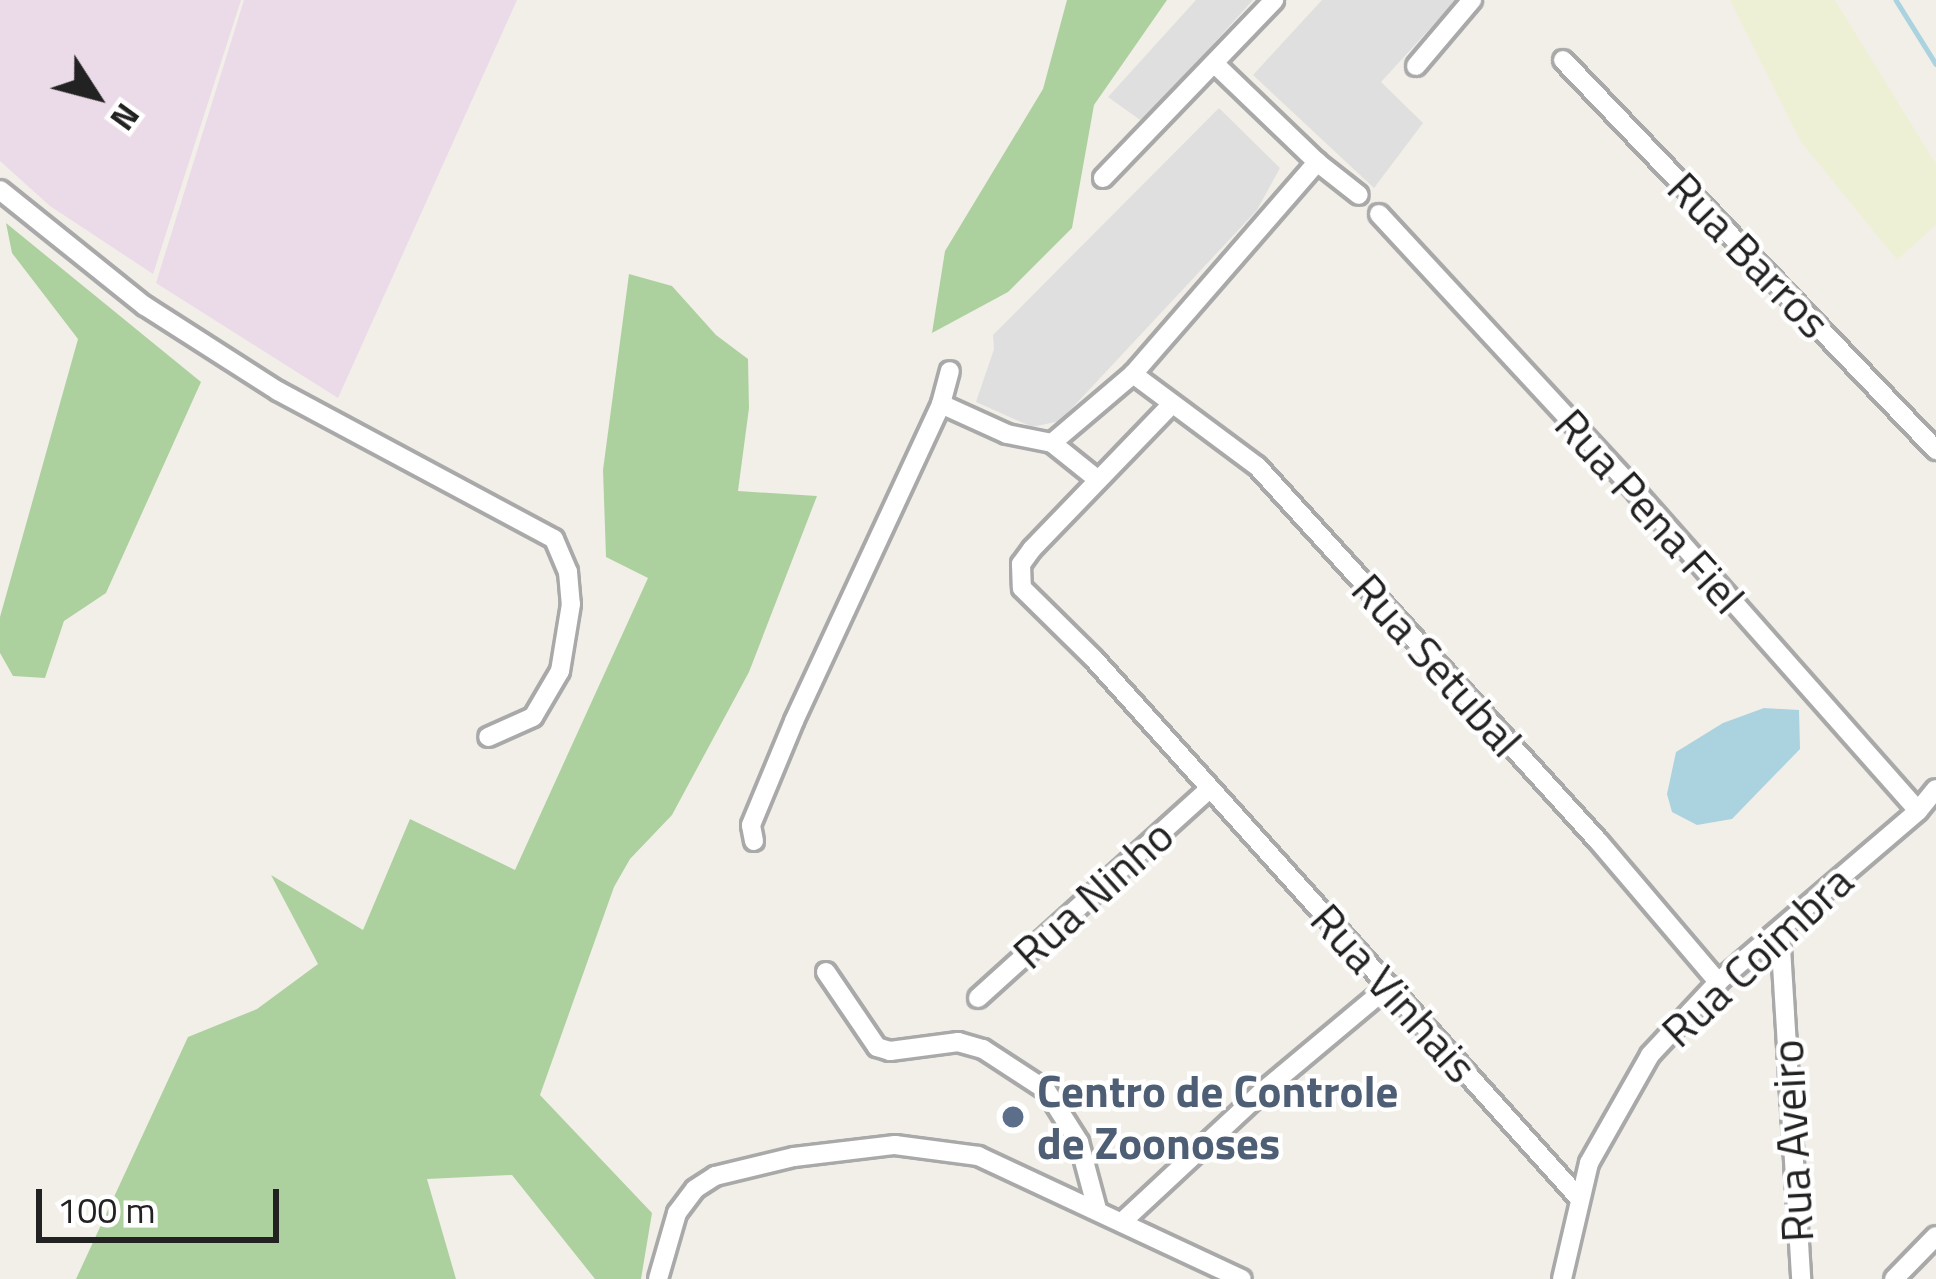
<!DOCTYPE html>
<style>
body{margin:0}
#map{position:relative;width:1936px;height:1279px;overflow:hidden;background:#f2efe9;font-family:"Titillium Web",sans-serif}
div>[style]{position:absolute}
.residential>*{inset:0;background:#e0dfdf}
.industrial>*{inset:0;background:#ebdbe8}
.farmland>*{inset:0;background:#eef0d5}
.forest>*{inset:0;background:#add19e}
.water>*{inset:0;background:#aad3df}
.stream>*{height:4.5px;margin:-2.25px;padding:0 2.25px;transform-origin:2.25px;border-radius:2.25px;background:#aad3df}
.roads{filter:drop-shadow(3px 0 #a9a9a9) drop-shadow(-3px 0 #a9a9a9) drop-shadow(0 3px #a9a9a9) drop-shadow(0 -3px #a9a9a9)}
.street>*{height:18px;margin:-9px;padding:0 9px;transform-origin:9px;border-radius:9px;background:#fff}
.dots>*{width:33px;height:33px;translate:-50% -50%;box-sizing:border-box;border:6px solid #fff;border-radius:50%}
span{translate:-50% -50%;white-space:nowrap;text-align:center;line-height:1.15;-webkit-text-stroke:9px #fff;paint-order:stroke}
.street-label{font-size:45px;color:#222}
.service-label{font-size:45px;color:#4e5e75;font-weight:700}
.left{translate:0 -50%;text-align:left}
.north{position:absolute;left:36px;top:36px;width:120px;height:120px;-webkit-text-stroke:9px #fff;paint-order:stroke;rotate:126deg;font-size:33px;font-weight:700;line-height:48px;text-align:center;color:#222}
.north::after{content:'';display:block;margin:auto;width:42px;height:54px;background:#222;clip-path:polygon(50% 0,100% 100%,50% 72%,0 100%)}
.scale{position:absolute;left:36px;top:1189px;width:243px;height:54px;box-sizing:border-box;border:6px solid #222;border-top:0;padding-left:15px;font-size:36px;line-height:42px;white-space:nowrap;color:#222;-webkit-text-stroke:9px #fff;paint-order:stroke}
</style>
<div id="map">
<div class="residential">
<div style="clip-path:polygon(1196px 0,1253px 0,1143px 122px,1108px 97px)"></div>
<div style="clip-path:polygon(1322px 0,1456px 0,1381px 82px,1423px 123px,1374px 188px,1253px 75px)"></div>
<div style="clip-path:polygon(1219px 108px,1280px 168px,1257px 210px,1060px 421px,1032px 427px,976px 402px,994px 349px,993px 335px)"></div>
</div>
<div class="industrial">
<div style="clip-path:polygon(0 0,241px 0,153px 274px,50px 206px,0 161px)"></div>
<div style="clip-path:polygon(244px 0,517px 0,338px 398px,156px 283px)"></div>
</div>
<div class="farmland">
<div style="clip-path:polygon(1730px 0,1835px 0,1936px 164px,1936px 225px,1897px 260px,1801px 142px)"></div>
</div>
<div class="forest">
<div style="clip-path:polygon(1067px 0,1167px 0,1094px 105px,1072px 228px,1008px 292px,932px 333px,945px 251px,1043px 89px)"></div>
<div style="clip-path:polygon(6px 223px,201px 382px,106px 593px,64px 621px,45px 678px,13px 676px,0 653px,0 617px,78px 339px,12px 253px)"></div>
<div style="clip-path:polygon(629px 274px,672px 286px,716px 335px,748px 359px,749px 408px,738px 491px,817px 496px,749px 672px,672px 815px,630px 859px,614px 887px,540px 1095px,652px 1213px,641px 1279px,595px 1279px,512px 1175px,427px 1179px,456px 1279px,76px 1279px,188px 1037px,257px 1009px,318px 964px,271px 875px,363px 930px,410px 819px,515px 870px,648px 578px,606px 557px,603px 470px)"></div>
</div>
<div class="water">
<div style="clip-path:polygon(1764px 708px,1799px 710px,1800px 749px,1732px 819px,1697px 825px,1672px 812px,1667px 794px,1676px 752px,1723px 723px)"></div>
</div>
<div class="stream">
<div style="left:1896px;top:0;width:75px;rotate:58deg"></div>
</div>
<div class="roads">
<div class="street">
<div style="left:1563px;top:60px;width:540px;rotate:46.28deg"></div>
<div style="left:1216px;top:65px;width:140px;rotate:43.8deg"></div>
<div style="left:1317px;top:162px;width:53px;rotate:38.2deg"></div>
<div style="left:1416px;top:66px;width:87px;rotate:-49.7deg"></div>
<div style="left:1103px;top:178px;width:247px;rotate:-46.1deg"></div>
<div style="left:0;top:190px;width:186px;rotate:38.7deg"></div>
<div style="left:145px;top:306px;width:158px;rotate:32.6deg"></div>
<div style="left:278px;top:391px;width:313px;rotate:28.2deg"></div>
<div style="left:554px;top:539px;width:36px;rotate:67deg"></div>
<div style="left:568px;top:572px;width:32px;rotate:85deg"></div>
<div style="left:571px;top:604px;width:68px;rotate:99.3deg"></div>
<div style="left:560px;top:671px;width:53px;rotate:120.4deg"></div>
<div style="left:533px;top:717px;width:49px;rotate:156deg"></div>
<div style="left:1379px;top:214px;width:380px;rotate:47.2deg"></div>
<div style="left:1637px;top:493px;width:424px;rotate:48.5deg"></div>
<div style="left:1133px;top:374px;width:154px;rotate:36.6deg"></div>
<div style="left:1257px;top:466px;width:508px;rotate:47.71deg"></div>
<div style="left:1599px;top:842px;width:184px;rotate:49.6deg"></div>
<div style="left:941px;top:404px;width:72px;rotate:24.4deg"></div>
<div style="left:1007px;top:434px;width:46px;rotate:11.3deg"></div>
<div style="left:1052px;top:443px;width:58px;rotate:38.7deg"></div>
<div style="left:1170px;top:406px;width:199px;rotate:134deg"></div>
<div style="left:1032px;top:549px;width:19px;rotate:126deg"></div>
<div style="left:1021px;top:564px;width:24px;rotate:88deg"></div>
<div style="left:1022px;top:588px;width:101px;rotate:44.6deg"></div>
<div style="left:1094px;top:659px;width:724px;rotate:48.02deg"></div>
<div style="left:1052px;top:443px;width:106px;rotate:-40.4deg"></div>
<div style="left:1133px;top:374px;width:281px;rotate:-49deg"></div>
<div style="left:754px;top:841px;width:16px;rotate:-101deg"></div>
<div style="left:751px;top:825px;width:113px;rotate:-67.5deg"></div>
<div style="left:794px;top:721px;width:349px;rotate:-65.1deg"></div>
<div style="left:941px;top:404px;width:34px;rotate:-75deg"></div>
<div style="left:1780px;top:932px;width:348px;rotate:86.5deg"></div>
<div style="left:826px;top:972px;width:91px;rotate:55.8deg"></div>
<div style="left:877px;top:1047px;width:14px;rotate:17deg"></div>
<div style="left:890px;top:1051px;width:69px;rotate:-7.5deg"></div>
<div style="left:958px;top:1042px;width:26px;rotate:16deg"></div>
<div style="left:983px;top:1049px;width:75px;rotate:33.1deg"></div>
<div style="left:1046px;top:1090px;width:62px;rotate:57.6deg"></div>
<div style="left:1079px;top:1142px;width:69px;rotate:75deg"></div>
<div style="left:978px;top:998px;width:312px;rotate:-42.1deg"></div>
<div style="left:1122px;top:1222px;width:190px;rotate:-42.9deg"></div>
<div style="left:1261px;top:1093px;width:167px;rotate:-39.9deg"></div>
<div style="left:658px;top:1279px;width:69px;rotate:-73.9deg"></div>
<div style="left:677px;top:1213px;width:30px;rotate:-53deg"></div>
<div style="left:695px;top:1189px;width:24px;rotate:-33deg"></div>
<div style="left:715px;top:1176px;width:81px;rotate:-13.5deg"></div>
<div style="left:794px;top:1157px;width:102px;rotate:-6.8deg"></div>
<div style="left:895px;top:1145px;width:84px;rotate:7.5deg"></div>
<div style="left:978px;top:1156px;width:291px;rotate:25deg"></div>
<div style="left:1562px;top:1279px;width:119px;rotate:-76.9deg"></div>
<div style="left:1589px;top:1163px;width:124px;rotate:-60.5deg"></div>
<div style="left:1650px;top:1055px;width:100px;rotate:-47deg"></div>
<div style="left:1718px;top:982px;width:263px;rotate:-40.5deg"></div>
<div style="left:1918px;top:811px;width:28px;rotate:-51deg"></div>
<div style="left:1894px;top:1279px;width:60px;rotate:-45.7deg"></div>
</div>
</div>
<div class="dots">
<div style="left:1013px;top:1117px;background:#5c6f8a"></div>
</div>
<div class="street-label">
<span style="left:1749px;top:255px;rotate:46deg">Rua Barros</span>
<span style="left:1650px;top:511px;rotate:48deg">Rua Pena Fiel</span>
<span style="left:1437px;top:665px;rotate:48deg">Rua Setubal</span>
<span style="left:1093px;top:894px;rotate:-42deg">Rua Ninho</span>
<span style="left:1757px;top:956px;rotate:-43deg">Rua Coimbra</span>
<span style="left:1394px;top:993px;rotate:48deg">Rua Vinhais</span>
<span style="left:1792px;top:1141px;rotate:-93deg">Rua Aveiro</span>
</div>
<div class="service-label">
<span class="left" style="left:1037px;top:1117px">Centro de Controle<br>de Zoonoses</span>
</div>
<div class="north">N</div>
<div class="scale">100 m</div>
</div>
